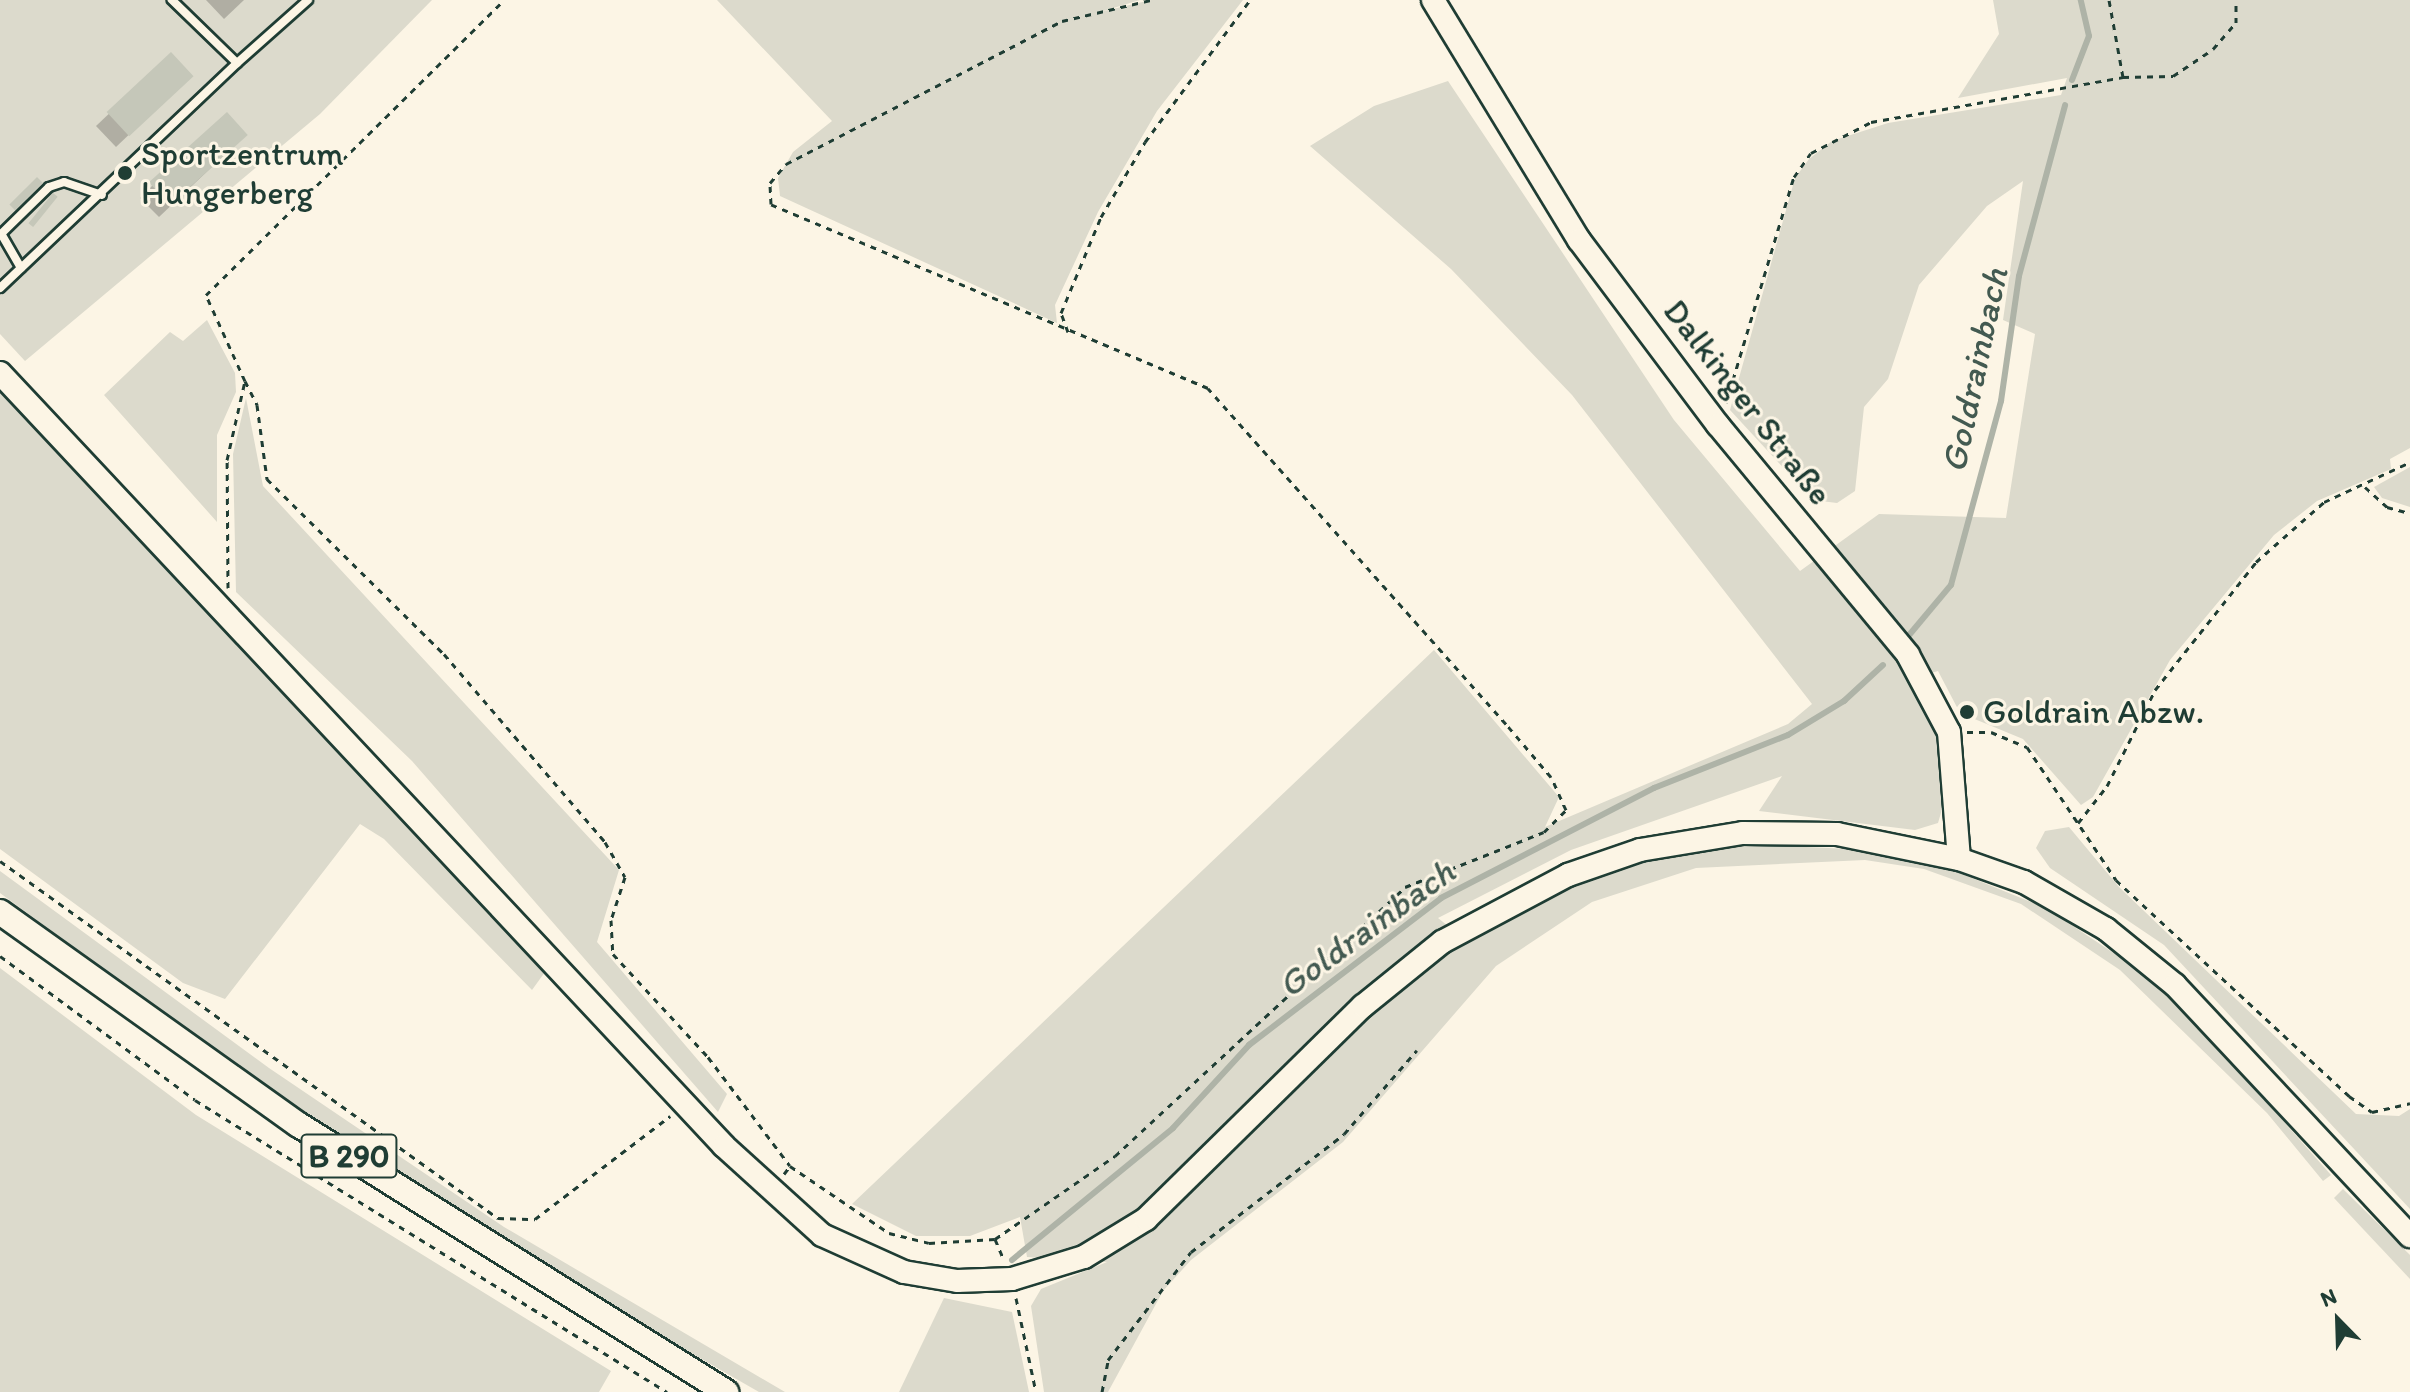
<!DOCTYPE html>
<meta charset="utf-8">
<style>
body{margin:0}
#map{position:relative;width:2410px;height:1392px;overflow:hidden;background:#fcf5e5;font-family:Itim,sans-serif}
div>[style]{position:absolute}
.green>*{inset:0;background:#dcdacc}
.shadow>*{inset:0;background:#0003}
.stream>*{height:6px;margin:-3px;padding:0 3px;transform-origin:3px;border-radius:3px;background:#aeb3a7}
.building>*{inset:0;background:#c5c7b9;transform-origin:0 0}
.path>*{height:3px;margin-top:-1.5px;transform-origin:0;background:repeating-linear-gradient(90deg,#1f3d34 0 6px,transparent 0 12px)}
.roads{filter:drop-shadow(2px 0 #1f3d34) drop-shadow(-2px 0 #1f3d34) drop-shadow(0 2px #1f3d34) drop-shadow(0 -2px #1f3d34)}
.lane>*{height:8px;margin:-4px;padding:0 4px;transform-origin:4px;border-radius:4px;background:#fcf5e5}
.secondary>*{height:22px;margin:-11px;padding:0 11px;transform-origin:11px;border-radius:11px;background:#fcf5e5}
.primary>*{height:24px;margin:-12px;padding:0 12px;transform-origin:12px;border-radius:12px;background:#fcf5e5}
.dots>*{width:22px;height:22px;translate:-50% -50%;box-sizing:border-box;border:4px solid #fcf5e5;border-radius:50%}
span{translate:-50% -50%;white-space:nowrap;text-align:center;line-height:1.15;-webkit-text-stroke:6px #fcf5e5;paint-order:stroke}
.shield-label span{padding:2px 6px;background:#fcf5e5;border:2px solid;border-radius:6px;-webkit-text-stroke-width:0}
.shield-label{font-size:32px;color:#1f3d34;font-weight:700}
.poi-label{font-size:34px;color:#1f3d34}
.left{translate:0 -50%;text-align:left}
.street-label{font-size:34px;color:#1f3d34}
.water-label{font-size:36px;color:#435a51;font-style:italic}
.north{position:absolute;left:2298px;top:1280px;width:80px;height:80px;-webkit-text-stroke:6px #fcf5e5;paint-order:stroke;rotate:337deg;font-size:22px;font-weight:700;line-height:32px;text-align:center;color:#1f3d34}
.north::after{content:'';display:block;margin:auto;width:28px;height:36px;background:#1f3d34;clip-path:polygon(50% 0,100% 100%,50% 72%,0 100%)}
</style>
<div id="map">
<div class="green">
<div style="clip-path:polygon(0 0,432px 0,320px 114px,25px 361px,0 334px)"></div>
<div style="clip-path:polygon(717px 0,1140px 0,1100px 12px,1151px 0,1243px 0,1157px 111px,1098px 212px,1055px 305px,1057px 323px,780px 196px,778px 178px,793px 152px,832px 121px)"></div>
<div style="clip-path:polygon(1993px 0,2410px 0,2410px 448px,2390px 459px,2391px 469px,2317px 501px,2274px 535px,2170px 660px,2093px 797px,2081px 805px,2023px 739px,1960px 713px,1938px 671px,1908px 680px,1936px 735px,1945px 799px,1938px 823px,1915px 830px,1759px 811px,1782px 776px,1571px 850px,1438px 918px,1468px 942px,1576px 884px,1655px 859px,1740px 844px,1873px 850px,1935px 863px,2046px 908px,2142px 972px,2191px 1017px,2331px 1175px,2323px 1181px,2267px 1113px,2120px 970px,2021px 904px,1924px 869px,1865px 860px,1696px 868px,1592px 902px,1496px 966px,1343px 1142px,1191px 1260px,1163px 1291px,1108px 1392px,1044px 1392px,1031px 1306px,1041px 1289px,1107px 1262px,1027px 1257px,1020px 1217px,970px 1236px,916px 1236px,852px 1204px,1434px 650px,1559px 797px,1545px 827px,1788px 724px,1812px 704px,1572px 395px,1451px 269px,1310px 146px,1374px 106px,1448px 81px,1674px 420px,1800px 571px,1879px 514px,2006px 518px,2035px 334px,2003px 320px,2023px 181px,1987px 206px,1919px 285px,1888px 379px,1864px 407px,1855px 491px,1837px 503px,1813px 500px,1730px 410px,1795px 178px,1809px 159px,1832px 141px,1888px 123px,2061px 95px,2067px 78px,1958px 98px,1999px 34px)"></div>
<div style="clip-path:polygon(207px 320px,235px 373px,236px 392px,217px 435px,217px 522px,104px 395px,170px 332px,183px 341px)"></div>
<div style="clip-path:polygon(0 387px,545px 972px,532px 990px,384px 839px,360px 824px,225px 999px,183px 983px,0 849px)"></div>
<div style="clip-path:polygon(246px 398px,263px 486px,619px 870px,597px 942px,727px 1094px,718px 1112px,412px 761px,236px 592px,233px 454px)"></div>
<div style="clip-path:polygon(2410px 467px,2410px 507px,2382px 498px,2374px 487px)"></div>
<div style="clip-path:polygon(2069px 827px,2119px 887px,2356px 1114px,2399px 1116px,2410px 1109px,2410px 1209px,2164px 945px,2050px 868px,2036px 848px,2045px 831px)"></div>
<div style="clip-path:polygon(0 871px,269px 1068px,504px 1227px,785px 1392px,759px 1392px,595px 1298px,259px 1083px,0 893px)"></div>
<div style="clip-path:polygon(0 968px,196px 1115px,611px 1371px,599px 1392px,0 1392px)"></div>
<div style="clip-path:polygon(2343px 1189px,2410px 1255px,2410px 1279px,2334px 1198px)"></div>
<div style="clip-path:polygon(944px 1298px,1012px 1312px,1029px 1392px,899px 1392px)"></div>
</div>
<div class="shadow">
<div style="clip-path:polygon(206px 0,244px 0,224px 19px)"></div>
<div style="clip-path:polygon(171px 55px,178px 88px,116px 147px,96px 126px)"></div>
<div style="clip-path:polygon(233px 147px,159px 217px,140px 198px,153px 185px)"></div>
</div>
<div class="stream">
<div style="left:2072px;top:80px;width:47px;rotate:-68.9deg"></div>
<div style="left:2089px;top:36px;width:37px;rotate:-103deg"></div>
<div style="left:1910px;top:634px;width:64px;rotate:-50.1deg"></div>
<div style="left:1951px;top:585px;width:191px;rotate:-74.8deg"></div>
<div style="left:2001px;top:401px;width:126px;rotate:-81.8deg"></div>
<div style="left:2019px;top:276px;width:177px;rotate:-74.9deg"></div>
<div style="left:1012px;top:1260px;width:208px;rotate:-39.3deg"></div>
<div style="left:1173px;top:1128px;width:113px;rotate:-47.5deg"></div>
<div style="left:1249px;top:1045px;width:242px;rotate:-37.4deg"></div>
<div style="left:1441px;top:898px;width:240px;rotate:-27.3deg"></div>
<div style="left:1654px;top:788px;width:144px;rotate:-21.6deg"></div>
<div style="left:1788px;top:735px;width:66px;rotate:-31.3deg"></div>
<div style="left:1844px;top:701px;width:53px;rotate:-42.7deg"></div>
</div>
<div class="building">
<div style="left:171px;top:52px;width:33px;height:88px;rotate:47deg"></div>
<div style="left:227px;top:112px;width:31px;height:105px;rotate:48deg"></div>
<div style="left:37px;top:177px;width:8px;height:39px;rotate:45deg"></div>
<div style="left:53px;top:193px;width:6px;height:39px;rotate:39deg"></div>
</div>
<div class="path">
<div style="left:2123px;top:77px;width:50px;rotate:-1.1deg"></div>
<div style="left:2173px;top:76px;width:48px;rotate:-34deg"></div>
<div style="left:2213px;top:49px;width:35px;rotate:-49deg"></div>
<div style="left:2236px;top:23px;width:23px;rotate:-90deg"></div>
<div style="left:1068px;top:332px;width:20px;rotate:-110deg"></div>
<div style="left:1061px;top:313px;width:104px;rotate:-67.4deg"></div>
<div style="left:1101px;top:217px;width:87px;rotate:-59.6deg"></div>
<div style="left:1145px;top:142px;width:177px;rotate:-53.5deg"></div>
<div style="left:245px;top:381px;width:27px;rotate:63deg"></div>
<div style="left:257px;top:405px;width:75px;rotate:82.3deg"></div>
<div style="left:267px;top:479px;width:249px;rotate:44.7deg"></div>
<div style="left:444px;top:654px;width:248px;rotate:49.4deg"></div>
<div style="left:605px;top:842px;width:40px;rotate:60.3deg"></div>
<div style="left:625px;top:877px;width:45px;rotate:108deg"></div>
<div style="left:611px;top:920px;width:34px;rotate:87deg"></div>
<div style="left:613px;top:954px;width:140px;rotate:47.3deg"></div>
<div style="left:708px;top:1057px;width:136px;rotate:53deg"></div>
<div style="left:1726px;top:403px;width:236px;rotate:-73.3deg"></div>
<div style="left:1794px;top:177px;width:29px;rotate:-55deg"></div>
<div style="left:1811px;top:153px;width:68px;rotate:-27.3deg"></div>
<div style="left:1871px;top:122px;width:256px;rotate:-10.1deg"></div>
<div style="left:2123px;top:77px;width:78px;rotate:-100.3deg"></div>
<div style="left:2365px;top:487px;width:30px;rotate:42deg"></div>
<div style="left:2387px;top:507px;width:24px;rotate:15deg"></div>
<div style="left:228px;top:588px;width:128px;rotate:-90.4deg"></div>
<div style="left:227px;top:460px;width:81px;rotate:-77.2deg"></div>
<div style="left:245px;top:381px;width:94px;rotate:-114.4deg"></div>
<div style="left:206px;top:295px;width:419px;rotate:-44.7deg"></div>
<div style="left:1967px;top:732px;width:24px"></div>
<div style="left:1991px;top:732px;width:39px;rotate:23deg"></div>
<div style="left:2027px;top:747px;width:160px;rotate:56.2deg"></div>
<div style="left:2116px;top:880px;width:318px;rotate:42.8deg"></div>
<div style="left:2349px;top:1096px;width:28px;rotate:35deg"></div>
<div style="left:2372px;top:1112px;width:39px;rotate:-13deg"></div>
<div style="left:2078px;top:823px;width:47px;rotate:-51.9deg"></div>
<div style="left:2107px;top:786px;width:107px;rotate:-63.4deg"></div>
<div style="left:2155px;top:690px;width:163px;rotate:-51.7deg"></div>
<div style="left:2256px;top:562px;width:91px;rotate:-41.4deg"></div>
<div style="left:2324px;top:502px;width:95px;rotate:-24.9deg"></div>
<div style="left:0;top:861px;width:613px;rotate:35.64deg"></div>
<div style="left:498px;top:1218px;width:37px;rotate:2deg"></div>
<div style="left:535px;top:1219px;width:170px;rotate:-37.3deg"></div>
<div style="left:0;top:956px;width:242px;rotate:36.4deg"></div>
<div style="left:195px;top:1100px;width:555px;rotate:31.74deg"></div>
<div style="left:784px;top:1174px;width:10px;rotate:-53deg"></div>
<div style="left:790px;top:1166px;width:120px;rotate:34.1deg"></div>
<div style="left:889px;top:1233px;width:41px;rotate:14deg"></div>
<div style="left:929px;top:1243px;width:66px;rotate:-3.5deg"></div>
<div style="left:995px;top:1239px;width:23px;rotate:67deg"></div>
<div style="left:995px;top:1239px;width:146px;rotate:-34.7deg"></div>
<div style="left:1115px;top:1156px;width:396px;rotate:-42.8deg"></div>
<div style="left:1405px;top:887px;width:149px;rotate:-21.6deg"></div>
<div style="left:1544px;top:832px;width:31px;rotate:-45deg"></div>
<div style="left:1566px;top:810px;width:36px;rotate:-114deg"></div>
<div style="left:1551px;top:777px;width:70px;rotate:-130.3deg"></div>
<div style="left:1506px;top:724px;width:449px;rotate:-131.6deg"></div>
<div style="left:1208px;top:388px;width:474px;rotate:-157.2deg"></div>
<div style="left:771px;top:204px;width:21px;rotate:-93deg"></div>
<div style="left:770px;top:183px;width:25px;rotate:-50deg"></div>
<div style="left:786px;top:164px;width:311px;rotate:-27.4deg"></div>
<div style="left:1062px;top:21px;width:91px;rotate:-13.3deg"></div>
<div style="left:1016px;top:1298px;width:96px;rotate:78deg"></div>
<div style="left:1102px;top:1392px;width:33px;rotate:-79deg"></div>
<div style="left:1108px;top:1360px;width:136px;rotate:-52.5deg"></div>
<div style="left:1191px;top:1252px;width:193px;rotate:-37.6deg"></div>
<div style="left:1344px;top:1134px;width:111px;rotate:-49deg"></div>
</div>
<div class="roads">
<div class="lane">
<div style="left:237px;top:63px;width:95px;rotate:-41.6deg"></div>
<div style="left:21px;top:268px;width:39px;rotate:-120deg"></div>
<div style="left:1px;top:234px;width:67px;rotate:-44.4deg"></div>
<div style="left:49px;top:187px;width:16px;rotate:-18deg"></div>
<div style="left:64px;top:182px;width:40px;rotate:18.9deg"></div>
<div style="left:0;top:288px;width:327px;rotate:-43.5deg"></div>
<div style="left:237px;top:63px;width:91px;rotate:-135.9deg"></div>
</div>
<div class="secondary">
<div style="left:1433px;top:0;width:281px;rotate:58.7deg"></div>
<div style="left:1579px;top:240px;width:231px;rotate:53.1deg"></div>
<div style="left:1718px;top:425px;width:298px;rotate:50.4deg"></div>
<div style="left:1908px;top:655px;width:87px;rotate:62deg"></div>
<div style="left:1949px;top:732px;width:127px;rotate:85.5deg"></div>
<div style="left:0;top:373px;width:1059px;rotate:46.87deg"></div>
<div style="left:724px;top:1146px;width:132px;rotate:42.2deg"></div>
<div style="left:822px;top:1235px;width:90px;rotate:24.3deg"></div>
<div style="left:904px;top:1272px;width:54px;rotate:9.6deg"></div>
<div style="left:957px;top:1281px;width:55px;rotate:-2.1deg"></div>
<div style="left:1012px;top:1279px;width:75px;rotate:-17deg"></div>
<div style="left:1084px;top:1257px;width:73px;rotate:-31.5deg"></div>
<div style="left:1146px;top:1219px;width:304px;rotate:-44.5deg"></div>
<div style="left:1363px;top:1006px;width:102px;rotate:-39deg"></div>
<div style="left:1442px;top:942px;width:143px;rotate:-28deg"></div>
<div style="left:1568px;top:875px;width:76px;rotate:-19.1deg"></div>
<div style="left:1640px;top:850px;width:104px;rotate:-9.4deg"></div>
<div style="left:1743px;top:833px;width:94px;rotate:0.6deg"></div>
<div style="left:1837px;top:834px;width:125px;rotate:11.6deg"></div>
<div style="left:1959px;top:859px;width:69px;rotate:19.5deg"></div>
<div style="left:2024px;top:882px;width:95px;rotate:29.8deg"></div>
<div style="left:2106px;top:929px;width:89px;rotate:39.1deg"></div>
<div style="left:2175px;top:985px;width:344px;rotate:46.9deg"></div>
</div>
<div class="primary">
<div style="left:0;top:912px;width:367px;rotate:35.5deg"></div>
<div style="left:299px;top:1125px;width:504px;rotate:32.02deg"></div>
</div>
</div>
<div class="dots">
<div style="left:125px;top:173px;background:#1f3d34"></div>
<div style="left:1967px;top:712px;background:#1f3d34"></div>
</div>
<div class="shield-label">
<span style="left:349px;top:1156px">B 290</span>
</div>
<div class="poi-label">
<span class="left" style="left:141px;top:173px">Sportzentrum<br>Hungerberg</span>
<span class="left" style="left:1983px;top:712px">Goldrain Abzw.</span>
</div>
<div class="street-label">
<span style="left:1748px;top:402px;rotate:52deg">Dalkinger Straße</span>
</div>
<div class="water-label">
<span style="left:1974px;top:370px;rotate:-78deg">Goldrainbach</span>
<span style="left:1366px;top:928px;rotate:-36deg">Goldrainbach</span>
</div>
<div class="north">N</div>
</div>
